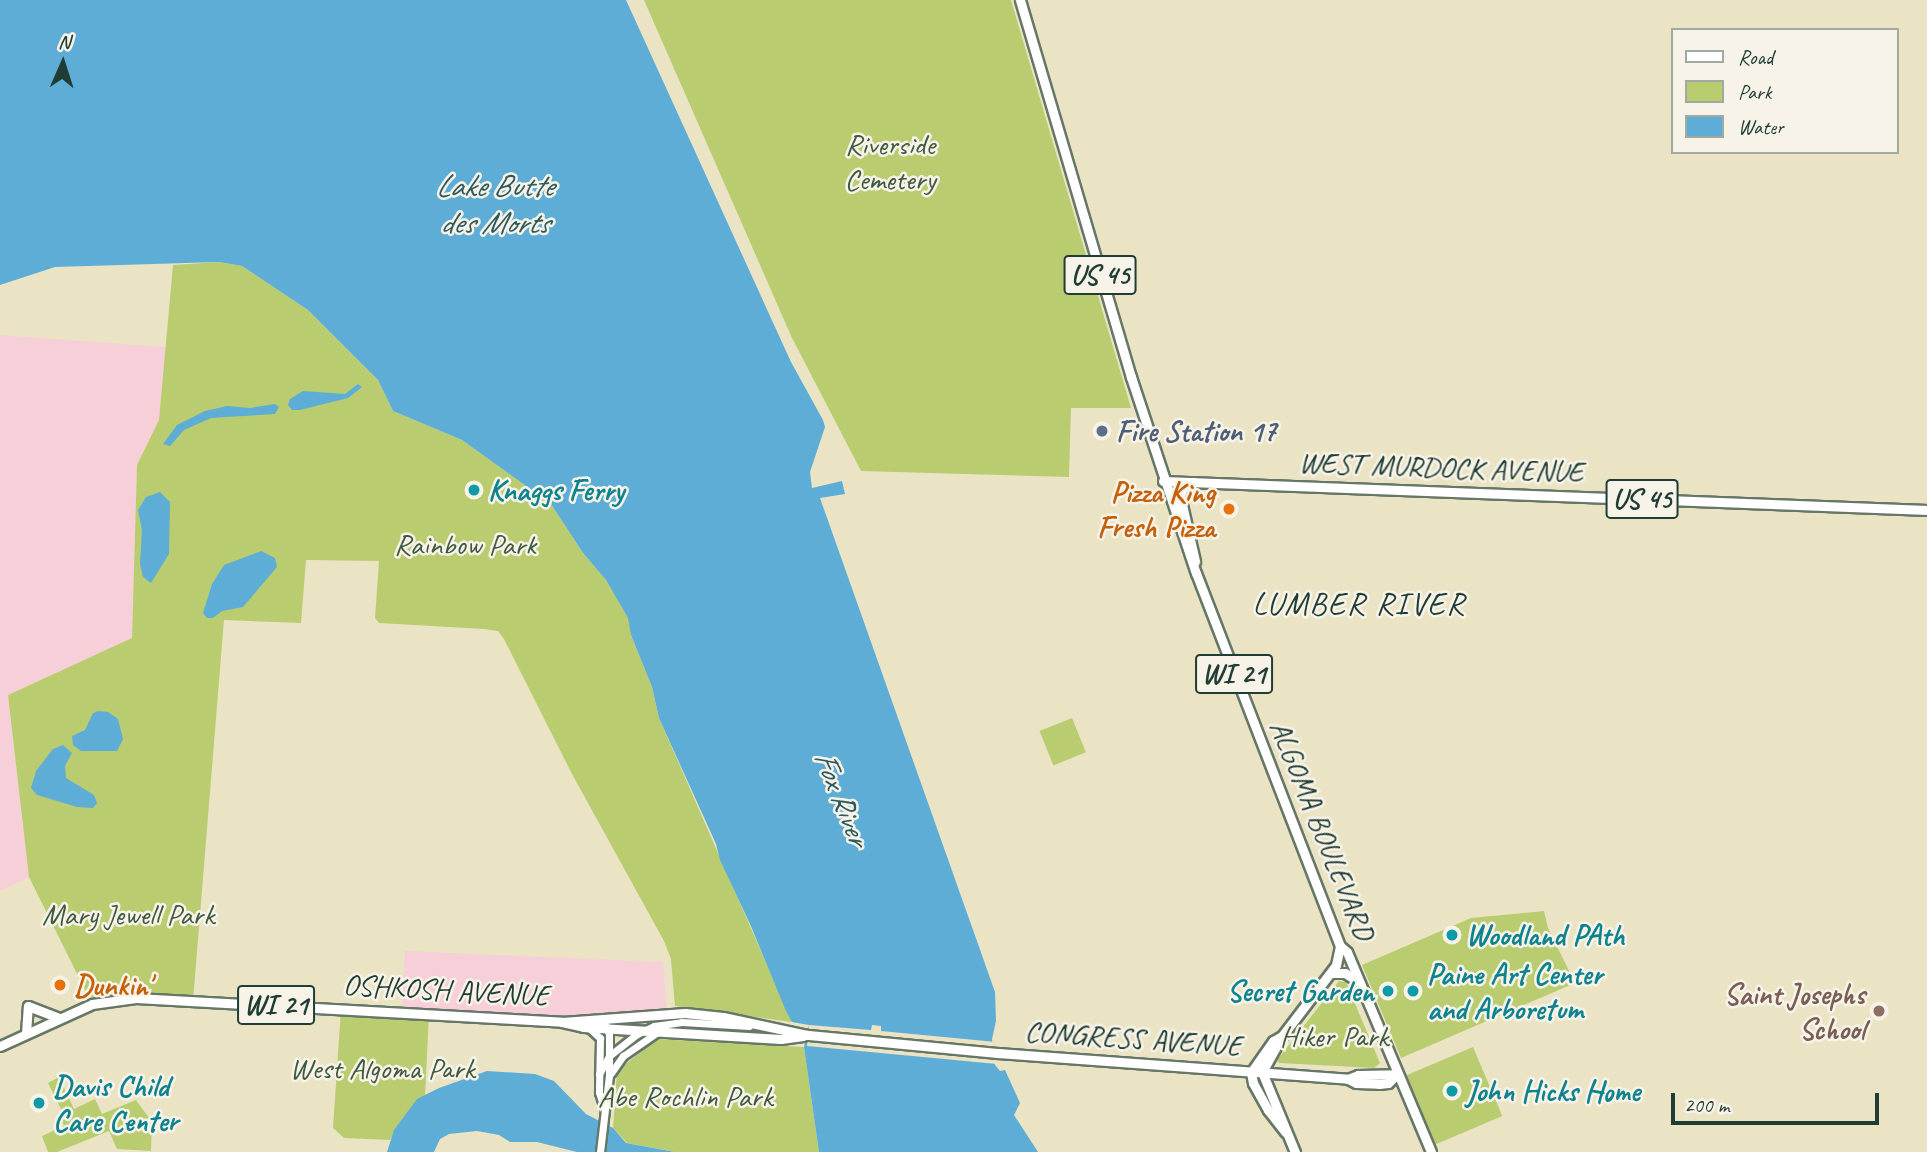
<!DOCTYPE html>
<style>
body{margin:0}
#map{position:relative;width:1927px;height:1152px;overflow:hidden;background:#eae4c5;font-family:Caveat,sans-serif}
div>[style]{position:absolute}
.built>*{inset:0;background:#f6cfd8}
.green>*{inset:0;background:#b9cc70;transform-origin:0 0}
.water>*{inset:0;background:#5dadd7}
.pier>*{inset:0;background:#eae4c5}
.roads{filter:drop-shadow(2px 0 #667767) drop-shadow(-2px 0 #667767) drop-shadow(0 2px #667767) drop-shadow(0 -2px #667767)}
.minor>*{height:7px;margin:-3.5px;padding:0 3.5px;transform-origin:3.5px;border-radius:3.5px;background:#fff}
.major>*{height:9px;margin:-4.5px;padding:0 4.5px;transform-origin:4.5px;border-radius:4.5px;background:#fff}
.dots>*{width:19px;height:19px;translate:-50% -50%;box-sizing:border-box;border:4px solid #f7f3e8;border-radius:50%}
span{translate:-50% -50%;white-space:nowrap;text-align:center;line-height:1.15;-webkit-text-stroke:5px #f7f3e8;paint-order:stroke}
.shield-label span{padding:2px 5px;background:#f7f3e8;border:2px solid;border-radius:5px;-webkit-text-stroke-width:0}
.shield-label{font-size:28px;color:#1f3d34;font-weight:700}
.park-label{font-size:30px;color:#3e5a40}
.service-label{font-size:30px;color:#4e5e75;font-weight:700}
.left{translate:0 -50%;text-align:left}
.street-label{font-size:30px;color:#1f3d34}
.culture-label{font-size:30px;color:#0d838f;font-weight:700}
.right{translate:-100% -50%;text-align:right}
.food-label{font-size:30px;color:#c56008;font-weight:700}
.education-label{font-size:30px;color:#785e54;font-weight:700}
.water-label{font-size:32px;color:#2e595d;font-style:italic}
.neighbourhood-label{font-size:32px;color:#1f3d34;letter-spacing:2px}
.legend{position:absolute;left:1671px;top:28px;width:228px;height:126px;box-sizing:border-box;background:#f7f3e8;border:2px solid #a1aaa0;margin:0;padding:9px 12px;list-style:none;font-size:21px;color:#1f3d34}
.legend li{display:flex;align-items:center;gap:14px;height:35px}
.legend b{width:35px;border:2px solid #a1aaa0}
.north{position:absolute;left:28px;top:28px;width:70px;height:70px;-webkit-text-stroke:5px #f7f3e8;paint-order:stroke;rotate:3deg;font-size:19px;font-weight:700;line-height:28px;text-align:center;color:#1f3d34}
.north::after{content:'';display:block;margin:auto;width:24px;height:32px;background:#1f3d34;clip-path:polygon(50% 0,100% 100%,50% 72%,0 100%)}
.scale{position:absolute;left:1671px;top:1093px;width:208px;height:32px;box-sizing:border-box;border:4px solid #1f3d34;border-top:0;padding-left:9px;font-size:21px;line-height:24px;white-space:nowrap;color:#1f3d34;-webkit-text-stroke:5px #f7f3e8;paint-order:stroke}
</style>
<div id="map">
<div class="built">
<div style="clip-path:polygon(0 335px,166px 347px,159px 420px,137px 466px,132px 638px,8px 695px,29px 877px,0 891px)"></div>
<div style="clip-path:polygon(405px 951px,663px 962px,667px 1013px,562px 1022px,402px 1012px)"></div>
</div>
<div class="green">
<div style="clip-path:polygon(644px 0,1011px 0,1131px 408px,1071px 408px,1069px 477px,861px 471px,792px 338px)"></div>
<div style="clip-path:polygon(219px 262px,242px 266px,308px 310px,378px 380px,393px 411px,462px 440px,551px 504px,583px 553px,606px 580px,629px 619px,631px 635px,652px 687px,659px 718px,792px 1022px,675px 1006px,671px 959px,664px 941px,572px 774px,504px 639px,498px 631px,484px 629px,379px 623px,375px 618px,379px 561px,306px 560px,301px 623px,224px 620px,193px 1001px,136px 998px,92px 1004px,29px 877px,8px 695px,132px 638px,137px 465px,159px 420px,173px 265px)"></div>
<div style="left:1072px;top:718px;width:37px;height:35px;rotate:68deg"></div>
<div style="clip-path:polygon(1544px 911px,1548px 928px,1575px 983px,1401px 1058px,1362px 965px,1471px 918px)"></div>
<div style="clip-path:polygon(1339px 981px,1346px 982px,1380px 1063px,1374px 1068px,1279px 1063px,1277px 1060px)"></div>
<div style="clip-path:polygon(341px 1009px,429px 1014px,425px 1097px,402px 1119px,390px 1140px,344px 1138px,333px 1128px)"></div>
<div style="clip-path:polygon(657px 1039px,804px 1047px,819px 1152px,675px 1152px,627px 1143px,613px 1128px,617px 1071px)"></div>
<div style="left:1473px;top:1047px;width:75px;height:76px;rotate:67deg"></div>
<div style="clip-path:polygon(59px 1077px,74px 1109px,95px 1099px,102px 1114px,136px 1100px,152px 1122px,151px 1151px,117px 1149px,109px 1131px,57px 1152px,48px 1152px,42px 1136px,64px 1126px,60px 1115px,63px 1113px,48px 1083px)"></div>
</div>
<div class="water">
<div style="clip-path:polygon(0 0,626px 0,791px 362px,823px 420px,825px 427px,810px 472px,812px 488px,842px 481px,845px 494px,820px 498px,995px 992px,996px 1021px,992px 1039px,995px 1065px,1000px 1071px,1005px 1070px,1020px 1103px,1014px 1115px,1038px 1152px,819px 1152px,804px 1047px,809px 1025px,792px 1022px,786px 1011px,750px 924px,720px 860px,716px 844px,659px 718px,652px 687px,631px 635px,628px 618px,606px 580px,583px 553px,551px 504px,462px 440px,393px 411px,378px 380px,308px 310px,242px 266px,219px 262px,55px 267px,0 285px)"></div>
<div style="clip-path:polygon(358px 384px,362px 387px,348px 398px,300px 410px,292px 410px,288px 405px,290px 399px,303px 391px,345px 394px)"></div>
<div style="clip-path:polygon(275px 404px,279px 407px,275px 414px,211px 418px,184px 430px,170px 446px,163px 444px,177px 425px,205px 411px,227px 406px,250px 408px)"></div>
<div style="clip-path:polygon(160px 492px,170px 502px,169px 554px,151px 583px,143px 577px,140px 564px,142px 530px,138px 510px,146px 497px)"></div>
<div style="clip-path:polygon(261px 551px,275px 558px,277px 567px,243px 607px,222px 611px,213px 618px,207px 618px,203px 613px,212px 584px,224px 565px)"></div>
<div style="clip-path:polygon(98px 711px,108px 712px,118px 719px,123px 739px,117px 751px,81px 751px,73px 745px,72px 736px,85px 730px,93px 713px)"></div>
<div style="clip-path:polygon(63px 745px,72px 753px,65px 766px,66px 778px,94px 795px,97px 803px,93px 808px,77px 807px,37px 795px,31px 788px,36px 771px,53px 749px)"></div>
<div style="clip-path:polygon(487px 1071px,535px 1074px,554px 1081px,586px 1114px,613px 1128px,626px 1143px,675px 1152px,577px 1152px,537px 1142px,510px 1142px,499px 1135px,477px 1131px,449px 1134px,440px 1139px,434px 1152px,387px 1152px,394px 1130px,417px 1099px,439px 1088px)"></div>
</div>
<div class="pier">
<div style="clip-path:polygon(809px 1025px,871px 1030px,872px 1025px,881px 1026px,881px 1031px,996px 1042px,997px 1064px,807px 1046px)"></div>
</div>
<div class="roads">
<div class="minor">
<div style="left:589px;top:1028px;width:15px;rotate:42deg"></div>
<div style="left:600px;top:1038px;width:54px;rotate:91.1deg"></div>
<div style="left:599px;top:1092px;width:14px;rotate:73deg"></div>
<div style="left:611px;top:1073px;width:21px;rotate:-55deg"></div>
<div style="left:623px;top:1056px;width:44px;rotate:-34.8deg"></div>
<div style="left:599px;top:1074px;width:21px;rotate:-61deg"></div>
<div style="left:609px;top:1056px;width:36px;rotate:-38deg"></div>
<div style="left:637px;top:1034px;width:19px;rotate:-25deg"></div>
<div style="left:654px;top:1026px;width:28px;rotate:-8deg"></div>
<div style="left:682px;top:1022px;width:67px;rotate:3.4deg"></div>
<div style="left:600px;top:1152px;width:78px;rotate:-83.3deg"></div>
<div style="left:609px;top:1075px;width:41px;rotate:-90deg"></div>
<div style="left:609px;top:1034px;width:16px;rotate:-112deg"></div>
</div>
<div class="major">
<div style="left:1020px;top:0;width:393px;rotate:73.6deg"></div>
<div style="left:1131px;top:377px;width:206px;rotate:71.7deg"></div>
<div style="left:1196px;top:573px;width:400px;rotate:68.9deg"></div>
<div style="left:1340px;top:946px;width:9px;rotate:41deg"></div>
<div style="left:1347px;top:952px;width:217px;rotate:67.2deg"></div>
<div style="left:1163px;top:481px;width:765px;rotate:2.17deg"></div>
<div style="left:1194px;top:482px;width:13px;rotate:151deg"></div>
<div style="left:1183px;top:488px;width:9px;rotate:111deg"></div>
<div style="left:1180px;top:496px;width:67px;rotate:77deg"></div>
<div style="left:1331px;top:973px;width:14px"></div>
<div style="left:1345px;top:973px;width:17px;rotate:33deg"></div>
<div style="left:562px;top:1022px;width:123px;rotate:-4.2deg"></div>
<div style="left:685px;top:1013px;width:38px;rotate:6deg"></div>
<div style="left:723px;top:1017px;width:87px;rotate:12deg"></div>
<div style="left:808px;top:1035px;width:191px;rotate:5.4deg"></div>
<div style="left:998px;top:1053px;width:351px;rotate:4.2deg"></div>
<div style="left:1348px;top:1079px;width:9px;rotate:27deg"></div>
<div style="left:1356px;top:1083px;width:23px;rotate:2deg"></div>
<div style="left:1379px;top:1084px;width:9px;rotate:-6deg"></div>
<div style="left:1388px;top:1083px;width:13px;rotate:-45deg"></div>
<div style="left:26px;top:1033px;width:27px;rotate:-86deg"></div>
<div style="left:28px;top:1006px;width:34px;rotate:21deg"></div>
<div style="left:1282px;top:1036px;width:10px;rotate:151deg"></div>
<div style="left:1273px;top:1041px;width:38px;rotate:125deg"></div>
<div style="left:1251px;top:1072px;width:11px;rotate:80deg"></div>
<div style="left:1253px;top:1083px;width:31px;rotate:61deg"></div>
<div style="left:1268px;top:1110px;width:28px;rotate:52deg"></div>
<div style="left:0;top:1046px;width:101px;rotate:-24.5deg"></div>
<div style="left:92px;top:1004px;width:44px;rotate:-7.8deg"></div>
<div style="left:136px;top:998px;width:427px;rotate:3.2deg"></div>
<div style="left:562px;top:1022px;width:22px;rotate:13deg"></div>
<div style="left:583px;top:1027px;width:198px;rotate:3.5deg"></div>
<div style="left:781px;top:1039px;width:22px;rotate:-8deg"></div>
<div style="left:1262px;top:1072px;width:41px;rotate:-60.9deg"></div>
<div style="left:1282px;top:1036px;width:89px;rotate:-52.7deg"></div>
<div style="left:1336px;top:965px;width:19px;rotate:-78deg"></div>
<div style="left:1262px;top:1072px;width:87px;rotate:67.6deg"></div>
<div style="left:1348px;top:1079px;width:11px;rotate:-22deg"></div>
<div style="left:1358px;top:1075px;width:39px;rotate:-1deg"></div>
</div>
</div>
<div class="dots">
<div style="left:1102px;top:431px;background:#5c6f8a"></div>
<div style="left:474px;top:490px;background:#0f9aa8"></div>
<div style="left:1229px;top:509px;background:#e8710a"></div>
<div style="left:1452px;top:935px;background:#0f9aa8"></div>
<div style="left:60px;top:985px;background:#e8710a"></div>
<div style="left:1388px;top:991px;background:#0f9aa8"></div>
<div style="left:1413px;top:991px;background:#0f9aa8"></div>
<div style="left:1879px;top:1011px;background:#8d6e63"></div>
<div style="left:1452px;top:1091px;background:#0f9aa8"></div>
<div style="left:39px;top:1103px;background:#0f9aa8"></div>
</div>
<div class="shield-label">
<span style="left:1100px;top:275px">US 45</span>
<span style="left:1642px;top:499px">US 45</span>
<span style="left:1234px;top:674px">WI 21</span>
<span style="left:276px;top:1005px">WI 21</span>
</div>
<div class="park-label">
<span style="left:890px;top:161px">Riverside<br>Cemetery</span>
<span style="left:465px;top:544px">Rainbow Park</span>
<span style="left:128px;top:914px">Mary Jewell Park</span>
<span style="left:1334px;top:1036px">Hiker Park</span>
<span style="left:382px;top:1068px">West Algoma Park</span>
<span style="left:685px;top:1096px">Abe Rochlin Park</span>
</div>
<div class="service-label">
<span class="left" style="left:1116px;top:431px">Fire Station 17</span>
</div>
<div class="street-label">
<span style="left:1441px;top:467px;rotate:2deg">WEST MURDOCK AVENUE</span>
<span style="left:1323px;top:830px;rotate:68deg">ALGOMA BOULEVARD</span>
<span style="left:446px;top:990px;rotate:3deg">OSHKOSH AVENUE</span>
<span style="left:1133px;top:1038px;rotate:4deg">CONGRESS AVENUE</span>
</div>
<div class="culture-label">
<span class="left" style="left:488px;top:490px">Knaggs Ferry</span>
<span class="left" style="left:1466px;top:935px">Woodland PAth</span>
<span class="left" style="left:1427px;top:991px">Paine Art Center<br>and Arboretum</span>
<span class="right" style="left:1374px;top:991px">Secret Garden</span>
<span class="left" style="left:53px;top:1103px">Davis Child<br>Care Center</span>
<span class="left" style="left:1466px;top:1091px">John Hicks Home</span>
</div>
<div class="food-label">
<span class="right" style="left:1215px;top:509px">Pizza King<br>Fresh Pizza</span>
<span class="left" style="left:74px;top:985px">Dunkin'</span>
</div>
<div class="education-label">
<span class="right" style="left:1865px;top:1011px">Saint Josephs<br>School</span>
</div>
<div class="water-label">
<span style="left:494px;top:205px">Lake Butte<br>des Morts</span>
<span style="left:841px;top:798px;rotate:68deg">Fox River</span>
</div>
<div class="neighbourhood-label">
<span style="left:1359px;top:604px">LUMBER RIVER</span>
</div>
<ul class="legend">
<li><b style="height:9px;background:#fff"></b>Road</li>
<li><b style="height:19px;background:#b9cc70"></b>Park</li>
<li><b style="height:19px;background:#5dadd7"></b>Water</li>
</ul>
<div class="north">N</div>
<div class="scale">200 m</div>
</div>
